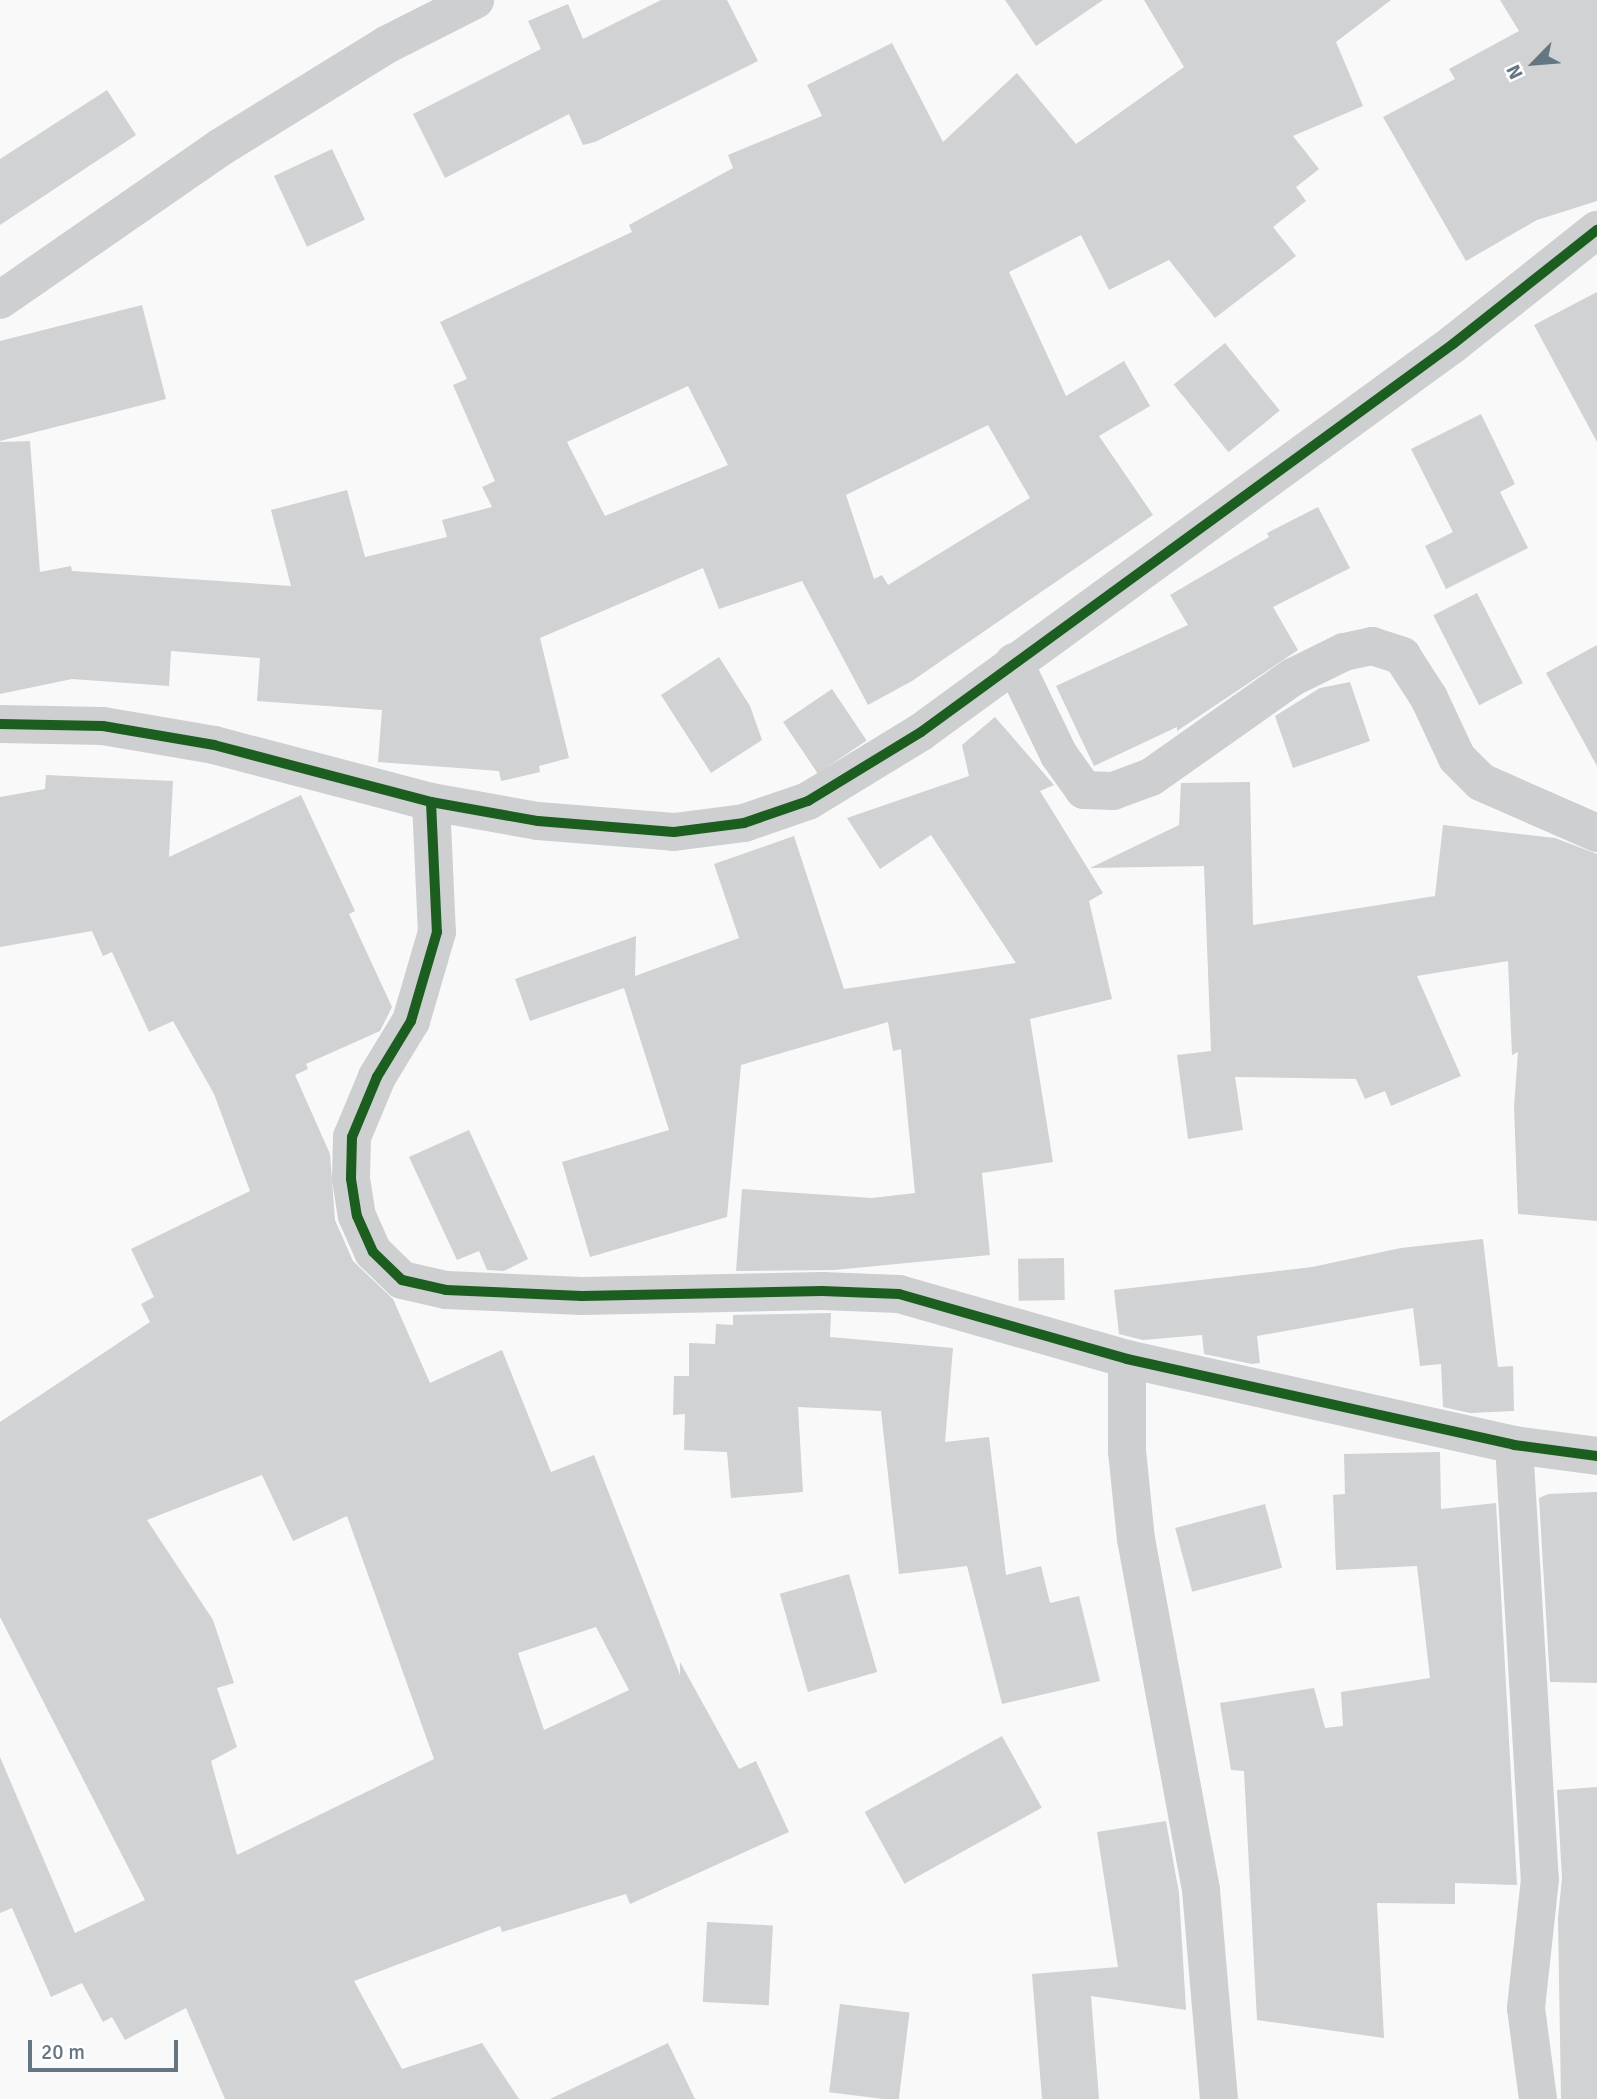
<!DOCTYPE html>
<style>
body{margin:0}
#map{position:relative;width:1597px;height:2099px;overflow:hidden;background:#f9f9f9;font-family:Signika,sans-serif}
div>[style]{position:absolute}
.building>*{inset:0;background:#d0d2d3;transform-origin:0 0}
.street>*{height:38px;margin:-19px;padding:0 19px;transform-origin:19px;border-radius:19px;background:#cecfd0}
.cycleway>*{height:10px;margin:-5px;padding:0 5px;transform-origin:5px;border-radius:5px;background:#1b5e20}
span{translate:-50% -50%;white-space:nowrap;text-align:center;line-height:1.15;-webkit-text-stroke:7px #fff;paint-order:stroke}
.north{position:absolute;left:1499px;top:28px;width:70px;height:70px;-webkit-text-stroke:5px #fff;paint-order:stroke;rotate:245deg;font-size:19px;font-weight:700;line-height:28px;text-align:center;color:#657683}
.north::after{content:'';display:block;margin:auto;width:24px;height:32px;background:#657683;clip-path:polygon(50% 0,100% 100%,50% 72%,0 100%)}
.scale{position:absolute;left:28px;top:2040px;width:150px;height:32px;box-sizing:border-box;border:4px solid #657683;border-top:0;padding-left:9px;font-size:21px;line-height:24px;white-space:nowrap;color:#657683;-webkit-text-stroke:5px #fff;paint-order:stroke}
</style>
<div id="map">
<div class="building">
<div style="clip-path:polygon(661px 0,727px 0,758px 61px,595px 142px,583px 145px,569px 114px,445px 178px,413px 114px,541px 49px,528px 21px,568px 4px,583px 39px)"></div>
<div style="clip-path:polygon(1005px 0,1103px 0,1036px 46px)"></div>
<div style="clip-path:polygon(evenodd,1144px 0,1391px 0,1336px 42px,1363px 106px,1293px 136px,1319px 169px,1296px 187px,1306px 201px,1273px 227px,1296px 256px,1215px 318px,1169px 260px,1109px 290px,1081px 235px,1009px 272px,1066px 396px,1124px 361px,1150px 406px,1099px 436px,1153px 515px,912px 681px,868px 705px,802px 581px,719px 609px,703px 568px,540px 638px,569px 758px,539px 766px,540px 772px,501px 781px,499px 771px,378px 762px,382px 710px,257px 701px,260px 658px,171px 651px,169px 686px,72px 679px,0 694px,0 442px,30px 441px,40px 572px,71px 566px,72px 571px,291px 586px,271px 510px,347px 490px,365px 557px,447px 537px,442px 520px,492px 507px,482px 487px,495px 481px,453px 385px,467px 379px,440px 322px,632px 232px,629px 225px,733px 168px,728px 155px,822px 116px,807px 85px,892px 43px,943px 142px,1017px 73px,1076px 144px,1184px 67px,1144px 0,688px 386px,728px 465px,605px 516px,567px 442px,688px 386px,1144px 0,988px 425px,1030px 498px,888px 585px,882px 575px,874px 579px,846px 495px,988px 425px)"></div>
<div style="clip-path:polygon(1500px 0,1597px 0,1597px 201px,1537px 220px,1466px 261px,1383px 117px,1455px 79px,1449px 69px,1519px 31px)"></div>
<div style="clip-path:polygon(107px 90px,136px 135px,0 225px,0 159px)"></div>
<div style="left:332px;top:149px;width:78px;height:64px;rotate:65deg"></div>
<div style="clip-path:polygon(1597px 292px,1597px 442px,1534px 325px)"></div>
<div style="clip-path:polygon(142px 305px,166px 399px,0 441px,0 341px)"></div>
<div style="left:1225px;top:343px;width:87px;height:66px;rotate:51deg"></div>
<div style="clip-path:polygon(1481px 414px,1515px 484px,1500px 492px,1528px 548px,1446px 589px,1425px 546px,1453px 532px,1411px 449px)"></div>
<div style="clip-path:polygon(1318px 507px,1350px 568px,1273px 607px,1298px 650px,1177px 731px,1177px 727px,1094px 766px,1056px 686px,1188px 625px,1170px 595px,1269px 537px,1267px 533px)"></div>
<div style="left:1477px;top:593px;width:101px;height:49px;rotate:63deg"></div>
<div style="clip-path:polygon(1597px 645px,1597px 766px,1546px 673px)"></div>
<div style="clip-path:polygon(719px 657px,750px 706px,762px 740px,711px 773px,661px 695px)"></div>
<div style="clip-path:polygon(1350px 682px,1370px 741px,1293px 768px,1275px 716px,1320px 688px)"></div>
<div style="left:832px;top:689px;width:62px;height:59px;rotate:56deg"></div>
<div style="clip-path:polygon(995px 717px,1054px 785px,1040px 791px,1103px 893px,1089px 901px,1112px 999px,1030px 1019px,1053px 1162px,982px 1173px,990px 1255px,834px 1270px,736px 1271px,742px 1189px,872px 1198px,915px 1193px,901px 1049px,893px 1051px,888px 1022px,741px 1065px,727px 1217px,590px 1257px,562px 1162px,669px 1130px,624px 988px,530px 1021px,515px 979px,636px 936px,635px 976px,739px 938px,714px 864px,794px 836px,844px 989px,1016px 963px,931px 835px,880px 869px,847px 818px,969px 776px,962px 745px)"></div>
<div style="clip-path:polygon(evenodd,46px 775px,173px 781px,169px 857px,301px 795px,355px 911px,349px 914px,392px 1007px,380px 1031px,306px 1064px,308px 1069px,295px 1075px,330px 1154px,335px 1220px,353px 1261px,393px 1299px,430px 1383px,502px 1350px,551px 1472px,594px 1455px,680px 1675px,680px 1662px,739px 1769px,756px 1761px,789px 1832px,630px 1904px,626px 1894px,502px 1932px,500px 1926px,354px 1981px,402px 2069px,482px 2043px,519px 2099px,225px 2099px,186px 2008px,125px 2040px,112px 2017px,103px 2022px,82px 1983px,51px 1997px,12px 1908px,0 1913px,0 1757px,75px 1933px,145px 1900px,0 1617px,0 1422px,150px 1322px,141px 1304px,154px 1297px,131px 1249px,250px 1191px,214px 1094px,173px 1021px,149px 1032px,112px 952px,103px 956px,92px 931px,0 947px,0 797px,45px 789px,46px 775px,262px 1475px,293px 1541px,347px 1516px,434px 1759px,237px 1855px,211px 1761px,237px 1747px,217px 1688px,234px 1683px,213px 1620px,147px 1520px,262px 1475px,46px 775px,596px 1627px,629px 1690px,544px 1730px,518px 1653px,596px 1627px)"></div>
<div style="clip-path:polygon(1250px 782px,1253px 925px,1435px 896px,1443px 825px,1555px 838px,1597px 854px,1597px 1221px,1518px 1214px,1514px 1107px,1518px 1052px,1512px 1055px,1508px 961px,1417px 976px,1461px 1076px,1391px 1106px,1385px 1091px,1365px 1099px,1356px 1079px,1235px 1077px,1243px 1130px,1188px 1139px,1177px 1055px,1211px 1051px,1204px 866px,1090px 868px,1179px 825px,1181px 783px)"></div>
<div style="clip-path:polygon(469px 1130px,528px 1259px,504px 1271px,487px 1270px,479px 1251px,457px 1260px,409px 1157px)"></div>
<div style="clip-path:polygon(1483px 1239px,1498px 1367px,1513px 1366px,1514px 1411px,1470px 1413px,1443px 1407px,1441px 1364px,1420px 1366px,1413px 1308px,1257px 1336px,1260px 1363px,1252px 1364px,1204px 1354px,1202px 1335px,1143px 1340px,1119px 1334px,1114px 1290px,1312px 1267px,1401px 1248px)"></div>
<div style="left:1064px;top:1258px;width:42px;height:46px;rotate:89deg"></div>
<div style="clip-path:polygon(831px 1313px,830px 1337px,953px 1348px,945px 1442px,989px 1437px,1006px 1575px,1041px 1566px,1050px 1603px,1079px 1596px,1100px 1681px,1002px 1704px,967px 1566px,899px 1574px,881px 1411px,798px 1407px,803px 1492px,731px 1498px,727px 1452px,684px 1450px,685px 1414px,673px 1415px,674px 1376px,689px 1376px,689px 1343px,715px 1344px,716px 1324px,733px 1325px,733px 1315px)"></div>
<div style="clip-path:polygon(1440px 1452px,1441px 1509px,1496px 1503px,1517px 1885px,1455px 1883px,1455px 1904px,1377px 1903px,1384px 2038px,1257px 2020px,1244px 1771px,1231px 1770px,1220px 1703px,1314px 1688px,1325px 1728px,1343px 1726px,1341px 1692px,1430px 1678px,1417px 1566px,1336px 1570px,1333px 1495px,1345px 1494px,1344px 1454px)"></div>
<div style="clip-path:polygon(1597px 1492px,1597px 1683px,1550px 1682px,1539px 1498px,1548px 1494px)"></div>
<div style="left:1265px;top:1504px;width:66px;height:93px;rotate:75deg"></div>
<div style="left:849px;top:1574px;width:102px;height:72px;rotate:74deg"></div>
<div style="left:1002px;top:1736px;width:82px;height:157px;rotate:61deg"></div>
<div style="clip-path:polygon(1597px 1787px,1597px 2099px,1561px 2099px,1558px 1918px,1562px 1878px,1557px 1790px)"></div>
<div style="clip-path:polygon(1166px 1821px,1179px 1893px,1186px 2010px,1091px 1996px,1099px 2099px,1042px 2099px,1032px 1974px,1118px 1967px,1097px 1832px)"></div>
<div style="left:707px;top:1922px;width:66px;height:80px;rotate:3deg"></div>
<div style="left:840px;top:2004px;width:70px;height:89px;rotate:7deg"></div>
<div style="clip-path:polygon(668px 2043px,695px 2099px,550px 2099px)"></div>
</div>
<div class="street">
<div style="left:0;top:300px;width:269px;rotate:-34.7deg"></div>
<div style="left:221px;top:147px;width:194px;rotate:-31.7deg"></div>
<div style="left:386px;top:45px;width:100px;rotate:-26.8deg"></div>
<div style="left:1014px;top:662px;width:103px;rotate:64.2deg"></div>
<div style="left:1059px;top:755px;width:43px;rotate:54.5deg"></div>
<div style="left:1084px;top:790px;width:29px;rotate:2deg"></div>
<div style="left:1113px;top:791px;width:40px;rotate:-20.2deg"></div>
<div style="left:1151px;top:777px;width:174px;rotate:-35.2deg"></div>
<div style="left:1293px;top:677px;width:57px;rotate:-26.1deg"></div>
<div style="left:1344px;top:652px;width:29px;rotate:-12deg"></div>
<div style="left:1372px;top:646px;width:32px;rotate:18deg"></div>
<div style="left:1402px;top:656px;width:50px;rotate:57.3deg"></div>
<div style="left:1429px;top:698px;width:66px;rotate:65deg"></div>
<div style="left:1457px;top:758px;width:34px;rotate:45deg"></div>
<div style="left:1481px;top:782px;width:127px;rotate:23.7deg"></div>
<div style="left:0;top:724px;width:103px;rotate:1.1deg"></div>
<div style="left:103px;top:726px;width:113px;rotate:9.7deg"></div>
<div style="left:214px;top:745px;width:224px;rotate:14.7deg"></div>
<div style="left:431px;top:802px;width:109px;rotate:10.1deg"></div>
<div style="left:538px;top:821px;width:136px;rotate:4.6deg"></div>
<div style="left:674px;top:832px;width:71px;rotate:-7.3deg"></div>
<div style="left:744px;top:823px;width:68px;rotate:-19deg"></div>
<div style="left:808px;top:801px;width:132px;rotate:-31.4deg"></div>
<div style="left:921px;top:732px;width:658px;rotate:-36.1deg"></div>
<div style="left:1453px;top:344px;width:184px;rotate:-38.4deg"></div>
<div style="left:431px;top:802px;width:130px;rotate:87.4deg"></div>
<div style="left:437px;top:932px;width:93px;rotate:106.3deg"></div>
<div style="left:411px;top:1021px;width:66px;rotate:121.3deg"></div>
<div style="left:377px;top:1077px;width:65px;rotate:112.6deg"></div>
<div style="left:352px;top:1137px;width:42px;rotate:91.4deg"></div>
<div style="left:351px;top:1179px;width:37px;rotate:81deg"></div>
<div style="left:357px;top:1216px;width:39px;rotate:66deg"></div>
<div style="left:373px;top:1252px;width:40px;rotate:44deg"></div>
<div style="left:402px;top:1280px;width:45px;rotate:12.8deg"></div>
<div style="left:446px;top:1290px;width:136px;rotate:2.5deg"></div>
<div style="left:582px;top:1296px;width:240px;rotate:-1.2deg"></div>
<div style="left:822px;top:1291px;width:77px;rotate:2.2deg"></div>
<div style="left:899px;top:1294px;width:237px;rotate:15.9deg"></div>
<div style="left:1127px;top:1359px;width:396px;rotate:12.5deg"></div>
<div style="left:1514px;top:1445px;width:84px;rotate:7.5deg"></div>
<div style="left:1127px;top:1359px;width:92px;rotate:90deg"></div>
<div style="left:1127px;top:1451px;width:88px;rotate:84.2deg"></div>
<div style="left:1136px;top:1539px;width:357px;rotate:79.5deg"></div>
<div style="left:1201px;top:1890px;width:210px;rotate:85.1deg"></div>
<div style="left:1514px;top:1445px;width:435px;rotate:86.6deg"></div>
<div style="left:1540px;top:1879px;width:130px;rotate:96.2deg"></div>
<div style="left:1526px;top:2008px;width:92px;rotate:82.5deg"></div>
</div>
<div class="cycleway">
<div style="left:0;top:724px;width:103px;rotate:1.1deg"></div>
<div style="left:103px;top:726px;width:113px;rotate:9.7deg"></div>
<div style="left:214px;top:745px;width:224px;rotate:14.7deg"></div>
<div style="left:431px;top:802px;width:109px;rotate:10.1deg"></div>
<div style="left:538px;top:821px;width:136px;rotate:4.6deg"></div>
<div style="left:674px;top:832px;width:71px;rotate:-7.3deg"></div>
<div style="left:744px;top:823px;width:68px;rotate:-19deg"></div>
<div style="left:808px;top:801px;width:132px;rotate:-31.4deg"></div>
<div style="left:921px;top:732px;width:658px;rotate:-36.1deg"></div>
<div style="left:1453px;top:344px;width:184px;rotate:-38.4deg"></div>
<div style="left:431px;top:802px;width:130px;rotate:87.4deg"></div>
<div style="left:437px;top:932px;width:93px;rotate:106.3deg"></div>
<div style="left:411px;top:1021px;width:66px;rotate:121.3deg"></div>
<div style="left:377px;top:1077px;width:65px;rotate:112.6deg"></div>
<div style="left:352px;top:1137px;width:42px;rotate:91.4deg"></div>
<div style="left:351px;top:1179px;width:37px;rotate:81deg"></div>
<div style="left:357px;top:1216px;width:39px;rotate:66deg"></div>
<div style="left:373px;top:1252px;width:40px;rotate:44deg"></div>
<div style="left:402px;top:1280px;width:45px;rotate:12.8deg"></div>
<div style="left:446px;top:1290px;width:136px;rotate:2.5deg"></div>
<div style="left:582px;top:1296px;width:240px;rotate:-1.2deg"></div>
<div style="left:822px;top:1291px;width:77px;rotate:2.2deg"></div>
<div style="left:899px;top:1294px;width:237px;rotate:15.9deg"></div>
<div style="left:1127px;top:1359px;width:396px;rotate:12.5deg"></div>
<div style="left:1514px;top:1445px;width:84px;rotate:7.5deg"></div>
</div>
<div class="north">N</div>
<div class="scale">20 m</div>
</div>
